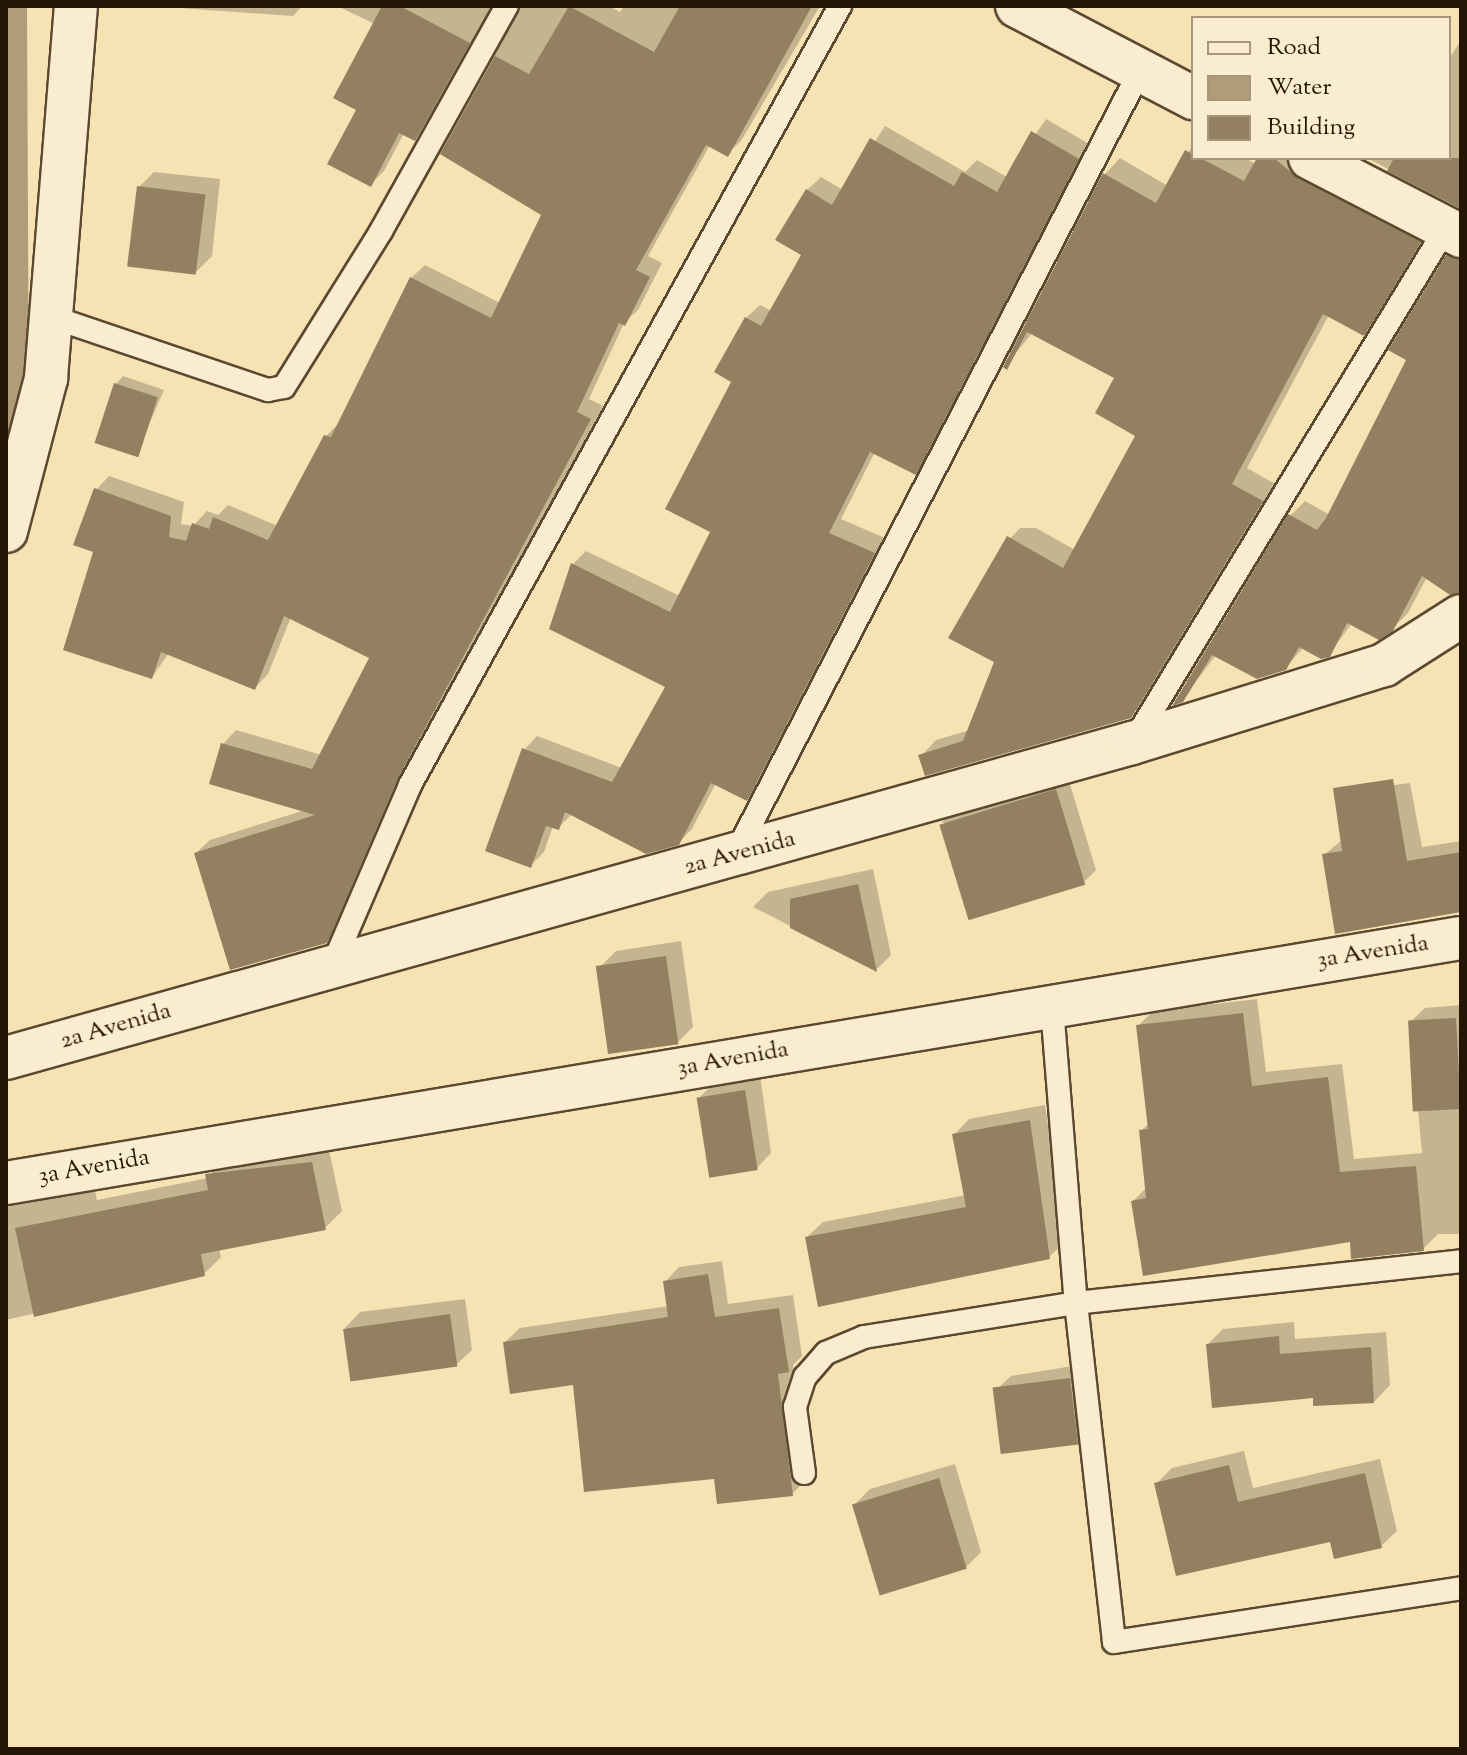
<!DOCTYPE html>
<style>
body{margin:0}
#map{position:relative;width:1467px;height:1755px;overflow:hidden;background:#f7e2b4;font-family:"Sorts Mill Goudy",serif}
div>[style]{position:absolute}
.water>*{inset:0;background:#b09c78}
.shadow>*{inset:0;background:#0003}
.building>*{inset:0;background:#928060;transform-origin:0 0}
.roads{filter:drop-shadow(2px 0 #5a4830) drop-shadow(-2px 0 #5a4830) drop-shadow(0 2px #5a4830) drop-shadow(0 -2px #5a4830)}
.lane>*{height:22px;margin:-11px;padding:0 11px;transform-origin:11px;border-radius:11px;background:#faecce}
.street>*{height:42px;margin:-21px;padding:0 21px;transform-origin:21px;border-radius:21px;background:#faecce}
span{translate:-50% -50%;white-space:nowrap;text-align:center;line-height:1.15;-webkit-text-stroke:6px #faecce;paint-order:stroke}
.street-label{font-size:24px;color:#251504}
.frame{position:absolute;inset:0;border:8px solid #251504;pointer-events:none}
.legend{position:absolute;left:1191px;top:16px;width:260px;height:144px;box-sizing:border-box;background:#faecce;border:2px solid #a5967d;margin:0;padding:10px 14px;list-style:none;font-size:24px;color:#251504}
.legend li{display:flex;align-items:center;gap:16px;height:40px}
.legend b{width:40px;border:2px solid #a5967d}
</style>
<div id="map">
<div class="water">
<div style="clip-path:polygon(6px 6px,27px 6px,29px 431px,6px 506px)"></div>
</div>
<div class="shadow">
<div style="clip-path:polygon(151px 6px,302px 6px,293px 16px)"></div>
<div style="clip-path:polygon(337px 6px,495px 6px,428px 125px,415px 139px,404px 133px,384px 171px,370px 185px,359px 109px,375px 24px)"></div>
<div style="clip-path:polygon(521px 6px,609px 6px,620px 12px,624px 6px,820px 6px,741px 141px,727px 154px,710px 145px,648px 256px,662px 263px,638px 310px,624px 323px,589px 399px,603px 406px,411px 763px,340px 928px,326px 942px,196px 853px,210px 840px,305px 810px,223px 744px,236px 730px,322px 755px,371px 657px,291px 617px,268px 674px,255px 688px,169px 653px,152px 677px,96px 551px,96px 490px,109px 476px,184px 502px,181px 524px,193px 526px,207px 511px,218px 515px,228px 505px,278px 526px,326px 436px,339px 423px,411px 278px,425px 265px,500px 303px,543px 214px,443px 154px)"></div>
<div style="clip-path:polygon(1461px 40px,1461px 207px,1367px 158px,1449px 158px,1449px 59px)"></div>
<div style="clip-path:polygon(evenodd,1046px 119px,1091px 145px,929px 459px,915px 473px,875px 452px,841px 519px,885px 538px,760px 785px,747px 799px,716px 783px,692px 829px,678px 843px,572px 814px,558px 828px,553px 826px,544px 852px,530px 866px,524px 750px,537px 736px,622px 768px,667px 686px,573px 564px,586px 551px,680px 596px,712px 531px,746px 318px,760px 305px,772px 311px,804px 254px,807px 190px,821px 177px,843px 190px,885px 126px,965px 172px,977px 160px,1007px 177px,1046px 119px,1082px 149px,926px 459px,921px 459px,1082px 149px)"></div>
<div style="clip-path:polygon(1193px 145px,1193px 158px,1245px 158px,1256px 164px,1259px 158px,1310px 158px,1435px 226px,1379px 318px,1363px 334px,1329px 315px,1247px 468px,1277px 485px,1147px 700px,1130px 716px,921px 756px,936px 740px,970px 730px,997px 661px,1004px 545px,1020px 528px,1036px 528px,1075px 550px,1138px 435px,1116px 377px,1033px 332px,1005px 366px,1105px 174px,1120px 158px,1168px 186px)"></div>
<div style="clip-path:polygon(154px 172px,220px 179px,212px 256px,196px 272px,139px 187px)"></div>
<div style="clip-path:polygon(1461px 243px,1461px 593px,1451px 593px,1427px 577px,1408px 613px,1392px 629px,1352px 623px,1329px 655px,1304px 647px,1285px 668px,1216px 655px,1182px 700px,1290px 516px,1305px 501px,1330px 515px,1409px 359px,1447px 256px)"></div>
<div style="clip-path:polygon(123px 376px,164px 390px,136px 455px,116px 384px)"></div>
<div style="clip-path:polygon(1068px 778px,1096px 870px,1083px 883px,942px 822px,954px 810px)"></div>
<div style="clip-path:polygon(1410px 783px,1422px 847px,1461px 841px,1461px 911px,1324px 855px,1342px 840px,1352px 790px)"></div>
<div style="clip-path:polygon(873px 869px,891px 955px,876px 970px,753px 907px,768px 892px)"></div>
<div style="clip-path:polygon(681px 941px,693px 1027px,678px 1042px,601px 966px,616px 951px)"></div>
<div style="clip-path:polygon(1257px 999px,1266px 1072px,1342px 1064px,1354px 1159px,1422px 1153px,1410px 1022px,1425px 1008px,1461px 1005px,1461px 1234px,1438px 1234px,1423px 1249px,1133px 1201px,1147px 1187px,1141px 1131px,1149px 1123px,1138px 1026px,1153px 1011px)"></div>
<div style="clip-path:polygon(760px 1075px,771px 1153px,756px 1169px,700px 1097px,715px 1082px)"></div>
<div style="clip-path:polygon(1045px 1105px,1065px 1242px,1049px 1257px,807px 1237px,823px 1222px,966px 1195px,954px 1135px,969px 1119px)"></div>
<div style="clip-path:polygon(328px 1145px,342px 1211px,325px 1228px,219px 1248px,221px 1257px,204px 1274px,6px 1320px,6px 1201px,94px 1186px,97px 1200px,208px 1178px,224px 1157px)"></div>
<div style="clip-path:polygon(722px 1261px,728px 1304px,793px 1295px,802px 1356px,793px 1365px,806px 1480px,792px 1494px,716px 1477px,505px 1342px,520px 1328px,669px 1306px,665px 1282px,679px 1267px)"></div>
<div style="clip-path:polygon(465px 1299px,472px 1350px,456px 1365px,345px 1328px,360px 1312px)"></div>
<div style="clip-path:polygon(1294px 1322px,1295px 1339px,1386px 1332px,1390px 1385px,1375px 1401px,1315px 1404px,1315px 1396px,1208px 1344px,1223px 1329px)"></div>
<div style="clip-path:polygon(1085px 1364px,1092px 1427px,1077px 1443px,995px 1391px,1011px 1376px)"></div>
<div style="clip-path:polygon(1244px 1451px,1253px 1488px,1380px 1459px,1397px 1531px,1381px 1546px,1331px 1539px,1156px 1484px,1172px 1468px)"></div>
<div style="clip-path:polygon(955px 1464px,981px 1552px,966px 1567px,855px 1504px,870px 1489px)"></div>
</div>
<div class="building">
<div style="clip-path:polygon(382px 6px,400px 6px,470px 43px,415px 141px,399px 133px,371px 187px,327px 164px,356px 110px,333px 98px)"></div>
<div style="clip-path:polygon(569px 6px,654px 52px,680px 6px,812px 6px,728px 157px,706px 145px,636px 270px,650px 277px,625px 326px,619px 323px,577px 412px,591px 419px,398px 778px,327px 943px,230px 970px,194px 853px,315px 815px,209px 784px,221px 743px,312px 769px,369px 658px,284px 616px,255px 690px,161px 652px,152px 679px,63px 650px,93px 552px,73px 545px,94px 488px,171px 516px,169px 537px,186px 541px,192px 523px,209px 529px,213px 517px,268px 540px,324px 435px,331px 437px,410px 277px,491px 318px,541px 215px,440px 154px,495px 56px,529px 74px)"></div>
<div style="clip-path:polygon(1031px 131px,1079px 159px,916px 475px,870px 452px,829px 533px,875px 553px,747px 801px,711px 783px,679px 845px,646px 854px,565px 812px,559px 830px,546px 826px,531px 868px,485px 851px,522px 748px,612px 782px,665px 687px,549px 629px,571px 563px,670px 612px,710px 532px,665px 509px,731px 382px,714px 372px,745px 317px,761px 326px,801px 255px,775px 240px,806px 189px,832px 205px,870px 138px,954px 186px,962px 172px,997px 192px)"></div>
<div style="clip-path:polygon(1185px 150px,1244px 181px,1257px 158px,1274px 158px,1299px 179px,1421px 242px,1364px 336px,1323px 314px,1232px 484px,1263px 501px,1131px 718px,925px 776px,918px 755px,963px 741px,994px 662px,948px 638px,1007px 536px,1063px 568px,1135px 436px,1095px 413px,1114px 378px,1027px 332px,1007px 370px,1003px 367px,1103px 173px,1156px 203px)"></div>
<div style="clip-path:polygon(1394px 158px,1461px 158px,1461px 209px,1387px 171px)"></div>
<div style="left:137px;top:186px;width:69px;height:81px;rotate:7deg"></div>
<div style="clip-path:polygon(1446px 255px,1461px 260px,1461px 592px,1450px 595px,1422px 576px,1393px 631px,1379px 640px,1347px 623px,1330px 657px,1321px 659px,1299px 647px,1286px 670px,1257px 679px,1212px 655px,1183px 702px,1172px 706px,1288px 514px,1317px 530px,1326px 518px,1406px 360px,1388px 350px)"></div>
<div style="left:114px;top:383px;width:46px;height:63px;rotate:18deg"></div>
<div style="clip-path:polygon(1393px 779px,1407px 861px,1461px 852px,1461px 912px,1335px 934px,1322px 854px,1342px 851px,1333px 788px)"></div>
<div style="left:1056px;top:789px;width:100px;height:122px;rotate:73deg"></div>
<div style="clip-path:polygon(858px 884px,877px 972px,790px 928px,790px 899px)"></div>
<div style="left:666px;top:956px;width:89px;height:71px;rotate:82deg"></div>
<div style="clip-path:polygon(1243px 1013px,1252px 1086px,1328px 1077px,1340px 1172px,1416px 1166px,1424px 1251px,1351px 1259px,1350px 1242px,1143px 1276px,1131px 1201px,1146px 1198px,1139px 1130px,1148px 1129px,1136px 1025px)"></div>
<div style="left:1456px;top:1018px;width:91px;height:48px;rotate:87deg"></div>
<div style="left:745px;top:1090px;width:81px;height:49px;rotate:81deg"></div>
<div style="clip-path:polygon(1030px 1120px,1050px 1259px,818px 1307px,805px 1237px,966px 1207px,952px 1134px)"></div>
<div style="clip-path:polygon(312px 1162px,326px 1230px,201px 1254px,205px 1276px,34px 1317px,15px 1228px,208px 1190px,205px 1174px)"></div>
<div style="clip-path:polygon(708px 1274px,715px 1317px,779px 1308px,789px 1372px,778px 1374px,793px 1496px,717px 1504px,714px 1479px,584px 1492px,573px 1385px,510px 1394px,503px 1342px,668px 1317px,663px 1281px)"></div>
<div style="left:450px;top:1314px;width:53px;height:108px;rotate:82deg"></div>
<div style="clip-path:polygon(1279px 1336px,1280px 1354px,1371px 1347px,1374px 1403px,1313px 1406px,1313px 1398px,1212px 1408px,1206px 1344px)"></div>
<div style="left:1070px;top:1378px;width:67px;height:78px;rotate:83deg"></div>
<div style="clip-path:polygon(1229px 1465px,1238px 1502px,1365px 1473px,1382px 1548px,1334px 1559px,1330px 1542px,1176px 1576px,1154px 1483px)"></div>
<div style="left:939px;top:1478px;width:95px;height:91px;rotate:73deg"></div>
</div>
<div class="roads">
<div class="lane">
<div style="left:52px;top:317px;width:228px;rotate:18.7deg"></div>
<div style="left:268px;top:390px;width:16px;rotate:-11deg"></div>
<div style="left:284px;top:387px;width:184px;rotate:-58.1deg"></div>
<div style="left:381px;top:231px;width:258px;rotate:-60.8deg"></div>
<div style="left:1135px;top:739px;width:598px;rotate:-58.67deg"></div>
<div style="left:735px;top:855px;width:882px;rotate:-62.68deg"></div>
<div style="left:333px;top:964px;width:195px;rotate:-66.7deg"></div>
<div style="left:410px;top:785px;width:890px;rotate:-61.1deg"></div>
<div style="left:1052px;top:1007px;width:297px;rotate:85.4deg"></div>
<div style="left:1076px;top:1303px;width:341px;rotate:83.6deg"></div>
<div style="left:1114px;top:1642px;width:351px;rotate:-8.8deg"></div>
<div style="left:804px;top:1473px;width:67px;rotate:-97.8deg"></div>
<div style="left:795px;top:1407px;width:32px;rotate:-72deg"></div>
<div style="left:805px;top:1377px;width:32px;rotate:-49deg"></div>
<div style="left:826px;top:1353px;width:41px;rotate:-22.8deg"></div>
<div style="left:864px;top:1337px;width:215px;rotate:-9.1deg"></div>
<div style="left:1076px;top:1303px;width:387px;rotate:-6.2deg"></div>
</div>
<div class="street">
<div style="left:1017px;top:6px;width:199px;rotate:27.6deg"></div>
<div style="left:1310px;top:158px;width:170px;rotate:27.3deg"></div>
<div style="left:6px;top:531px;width:158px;rotate:-75.3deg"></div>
<div style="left:46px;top:378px;width:373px;rotate:-85.4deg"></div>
<div style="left:6px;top:1058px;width:1169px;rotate:-15.63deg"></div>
<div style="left:1132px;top:743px;width:264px;rotate:-17.2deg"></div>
<div style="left:1384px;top:665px;width:91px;rotate:-32.5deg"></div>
<div style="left:6px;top:1183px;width:1475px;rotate:-9.56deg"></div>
</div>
</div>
<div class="street-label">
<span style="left:740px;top:854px;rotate:-15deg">2a Avenida</span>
<span style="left:1373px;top:953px;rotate:-9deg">3a Avenida</span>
<span style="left:116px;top:1027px;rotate:-16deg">2a Avenida</span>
<span style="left:733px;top:1060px;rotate:-10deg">3a Avenida</span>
<span style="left:94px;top:1168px;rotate:-10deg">3a Avenida</span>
</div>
<div class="frame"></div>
<ul class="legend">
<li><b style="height:10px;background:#faecce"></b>Road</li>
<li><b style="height:22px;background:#b09c78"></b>Water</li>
<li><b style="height:22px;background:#928060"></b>Building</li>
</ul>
</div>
